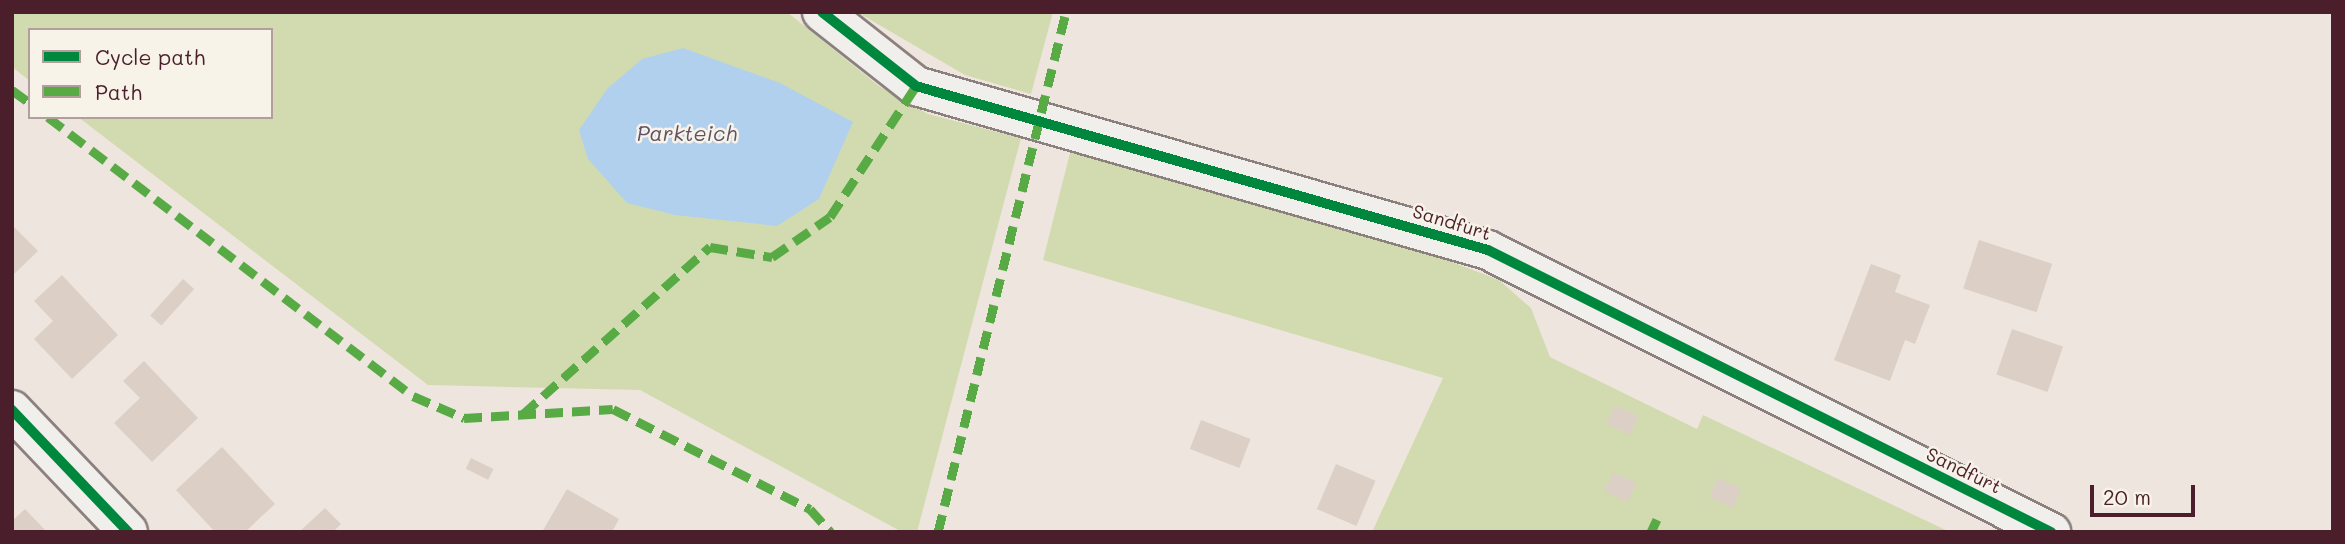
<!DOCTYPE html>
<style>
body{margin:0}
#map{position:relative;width:2345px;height:544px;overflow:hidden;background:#eee6de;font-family:Mali,sans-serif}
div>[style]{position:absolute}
.green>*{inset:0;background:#d2dbaf}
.water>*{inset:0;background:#b1d0ed}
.building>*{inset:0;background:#dccfc5;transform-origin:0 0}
.roads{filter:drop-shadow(2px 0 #8c807f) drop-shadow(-2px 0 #8c807f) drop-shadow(0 2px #8c807f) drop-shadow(0 -2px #8c807f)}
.minor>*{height:38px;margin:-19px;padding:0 19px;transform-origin:19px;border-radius:19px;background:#f1efeb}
.quiet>*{height:9px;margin-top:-4.5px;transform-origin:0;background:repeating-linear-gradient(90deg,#57aa44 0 18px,transparent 0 27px)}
.cycleway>*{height:10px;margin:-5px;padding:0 5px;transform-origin:5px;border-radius:5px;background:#00873e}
span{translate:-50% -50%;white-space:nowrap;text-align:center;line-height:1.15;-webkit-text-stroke:5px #f7f3e8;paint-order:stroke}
.street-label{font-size:19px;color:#4a1f2b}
.water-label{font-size:21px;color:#615167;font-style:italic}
.frame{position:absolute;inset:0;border:14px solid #4a1f2b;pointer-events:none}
.legend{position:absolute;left:28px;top:28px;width:245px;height:91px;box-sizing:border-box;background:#f7f3e8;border:2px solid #b29e9c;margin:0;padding:9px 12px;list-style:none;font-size:21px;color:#4a1f2b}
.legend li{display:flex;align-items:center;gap:14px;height:35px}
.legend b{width:35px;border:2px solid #b29e9c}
.scale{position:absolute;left:2090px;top:485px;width:105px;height:32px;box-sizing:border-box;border:4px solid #4a1f2b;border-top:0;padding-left:9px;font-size:21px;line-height:24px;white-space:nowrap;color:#4a1f2b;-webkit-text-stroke:5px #f7f3e8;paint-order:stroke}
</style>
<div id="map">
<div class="green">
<div style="clip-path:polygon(12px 12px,787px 12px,879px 86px,928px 114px,1021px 138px,917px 532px,902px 532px,640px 390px,428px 385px,78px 117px,271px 117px,271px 30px,30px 30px,30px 81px,12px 67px)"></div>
<div style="clip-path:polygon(857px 12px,1053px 12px,1031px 94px,965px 75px)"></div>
<div style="clip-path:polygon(1074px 137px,1358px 226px,1499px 280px,1531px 308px,1550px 357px,1697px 429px,1703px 415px,1950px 532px,1372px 532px,1443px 378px,1043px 260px)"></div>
</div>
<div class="water">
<div style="clip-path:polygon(683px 48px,780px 83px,853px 122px,819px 199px,777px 226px,675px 215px,627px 203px,588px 159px,579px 130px,607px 89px,642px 59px)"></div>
</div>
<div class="building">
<div style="clip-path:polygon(12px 225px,38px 251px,12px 276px)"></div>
<div style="left:1979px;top:240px;width:77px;height:51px;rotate:18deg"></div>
<div style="clip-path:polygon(1871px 264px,1901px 275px,1895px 292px,1930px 305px,1915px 344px,1905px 340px,1890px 381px,1834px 360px)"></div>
<div style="clip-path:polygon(62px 275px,118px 335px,72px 379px,34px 339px,53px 321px,34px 301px)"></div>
<div style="left:183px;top:279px;width:15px;height:49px;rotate:42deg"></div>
<div style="left:2012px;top:329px;width:54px;height:48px;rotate:19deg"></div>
<div style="clip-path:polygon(144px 361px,198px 418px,152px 462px,114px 423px,140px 398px,123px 381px)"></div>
<div style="left:1615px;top:405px;width:26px;height:21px;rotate:25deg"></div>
<div style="left:1201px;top:420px;width:53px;height:31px;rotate:21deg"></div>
<div style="clip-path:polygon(222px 447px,275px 504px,245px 532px,215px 532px,176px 490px)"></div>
<div style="left:471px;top:458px;width:25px;height:12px;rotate:26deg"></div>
<div style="left:1336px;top:464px;width:43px;height:49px;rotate:23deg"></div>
<div style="left:1613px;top:472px;width:26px;height:21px;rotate:25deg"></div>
<div style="left:1718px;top:478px;width:26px;height:21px;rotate:25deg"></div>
<div style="clip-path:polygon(567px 489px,619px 519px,612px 532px,542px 532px)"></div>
<div style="clip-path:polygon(325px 508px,341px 524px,333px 532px,299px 532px)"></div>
<div style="clip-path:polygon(25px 509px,47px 532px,12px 532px,12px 521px)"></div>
</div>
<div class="roads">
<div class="minor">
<div style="left:822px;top:12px;width:120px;rotate:38.2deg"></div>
<div style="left:916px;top:86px;width:595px;rotate:16deg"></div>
<div style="left:1488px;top:250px;width:630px;rotate:26.61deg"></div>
<div style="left:12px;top:410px;width:168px;rotate:46.4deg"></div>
</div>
</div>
<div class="quiet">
<div style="left:12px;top:90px;width:22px;rotate:36deg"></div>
<div style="left:48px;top:117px;width:459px;rotate:37.4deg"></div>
<div style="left:413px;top:396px;width:56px;rotate:23.3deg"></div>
<div style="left:464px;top:418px;width:149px;rotate:-3.5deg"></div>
<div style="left:613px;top:409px;width:221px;rotate:26.9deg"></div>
<div style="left:810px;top:509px;width:31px;rotate:48deg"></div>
<div style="left:523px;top:414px;width:251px;rotate:-41.8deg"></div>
<div style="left:710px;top:247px;width:63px;rotate:9.2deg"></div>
<div style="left:772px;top:257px;width:70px;rotate:-34.6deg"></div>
<div style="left:830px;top:217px;width:157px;rotate:-56.7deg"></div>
<div style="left:938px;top:532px;width:536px;rotate:-76.17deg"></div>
<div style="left:1651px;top:532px;width:14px;rotate:-65deg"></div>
</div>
<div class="cycleway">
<div style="left:822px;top:12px;width:120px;rotate:38.2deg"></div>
<div style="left:916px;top:86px;width:595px;rotate:16deg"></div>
<div style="left:1488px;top:250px;width:630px;rotate:26.61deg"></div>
<div style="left:12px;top:410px;width:168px;rotate:46.4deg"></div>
</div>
<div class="street-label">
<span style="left:1452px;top:222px;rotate:17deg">Sandfurt</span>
<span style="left:1964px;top:470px;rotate:26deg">Sandfurt</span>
</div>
<div class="water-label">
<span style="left:687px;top:133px">Parkteich</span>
</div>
<div class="frame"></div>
<ul class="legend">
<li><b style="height:9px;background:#00873e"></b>Cycle path</li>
<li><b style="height:9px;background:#57aa44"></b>Path</li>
</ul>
<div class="scale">20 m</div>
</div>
